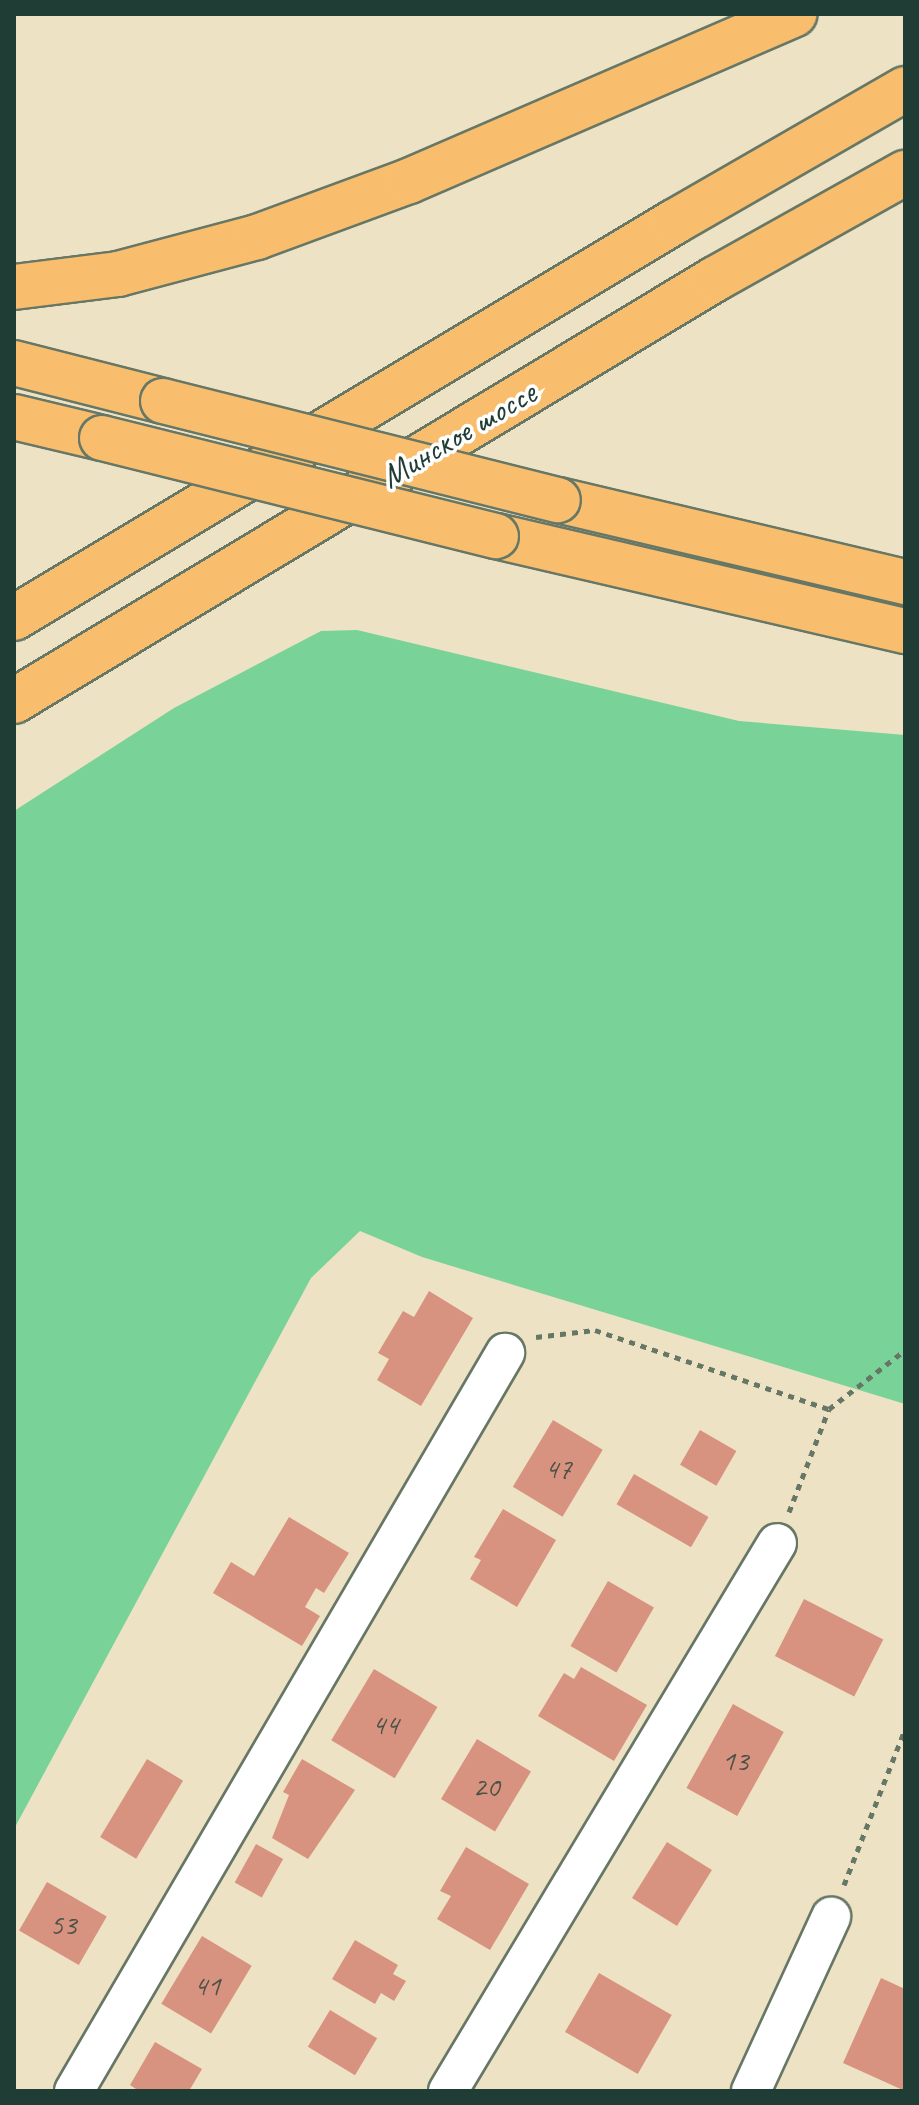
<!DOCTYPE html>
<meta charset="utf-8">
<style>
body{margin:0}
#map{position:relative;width:919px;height:2105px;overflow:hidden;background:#eee2c4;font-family:Caveat,sans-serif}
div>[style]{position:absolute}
.green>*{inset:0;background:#79d399}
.building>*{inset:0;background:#d89380;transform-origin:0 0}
.path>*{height:5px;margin-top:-2.5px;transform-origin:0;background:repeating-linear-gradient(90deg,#677766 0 6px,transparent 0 12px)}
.roads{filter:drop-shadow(2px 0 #677766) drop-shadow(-2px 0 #677766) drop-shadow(0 2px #677766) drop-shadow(0 -2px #677766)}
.minor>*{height:38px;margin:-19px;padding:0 19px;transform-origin:19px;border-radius:19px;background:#fff}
.major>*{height:44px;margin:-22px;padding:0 22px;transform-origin:22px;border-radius:22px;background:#f9be6d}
.highway>*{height:44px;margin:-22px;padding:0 22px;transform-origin:22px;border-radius:22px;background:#f9be6d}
.bridges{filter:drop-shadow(2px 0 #677766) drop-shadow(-2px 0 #677766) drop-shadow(0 2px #677766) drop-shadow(0 -2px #677766)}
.major-bridge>*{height:44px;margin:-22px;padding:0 22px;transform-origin:22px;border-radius:22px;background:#f9be6d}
span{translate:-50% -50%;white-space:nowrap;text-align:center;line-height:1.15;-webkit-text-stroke:7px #fff;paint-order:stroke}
.number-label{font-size:30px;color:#4d5247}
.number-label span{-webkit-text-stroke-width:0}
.street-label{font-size:34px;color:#1f3d34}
.frame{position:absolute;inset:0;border:16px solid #1f3d34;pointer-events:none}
</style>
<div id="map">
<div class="green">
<div style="clip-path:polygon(357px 630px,739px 721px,905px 735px,905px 1404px,422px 1257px,360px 1231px,311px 1278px,14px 1829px,14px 811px,174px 708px,321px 631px)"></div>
</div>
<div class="building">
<div style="clip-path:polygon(429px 1291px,473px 1318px,421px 1406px,377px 1380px,389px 1359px,378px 1353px,403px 1311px,414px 1317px)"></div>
<div style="left:553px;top:1420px;width:58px;height:78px;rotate:31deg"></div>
<div style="left:700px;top:1430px;width:42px;height:40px;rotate:30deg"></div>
<div style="left:634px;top:1474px;width:86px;height:35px;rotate:30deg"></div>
<div style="clip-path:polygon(503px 1509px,556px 1540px,517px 1607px,470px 1579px,481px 1560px,474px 1557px)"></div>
<div style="clip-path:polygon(289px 1517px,349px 1553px,324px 1593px,316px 1588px,305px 1607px,320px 1616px,302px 1646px,213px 1593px,231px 1562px,254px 1576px)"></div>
<div style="left:608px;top:1581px;width:53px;height:75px;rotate:30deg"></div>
<div style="left:804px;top:1599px;width:89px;height:64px;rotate:27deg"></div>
<div style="clip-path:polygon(581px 1667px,647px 1705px,614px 1761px,538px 1716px,564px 1673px,574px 1679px)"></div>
<div style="left:374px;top:1669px;width:74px;height:83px;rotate:31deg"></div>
<div style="left:733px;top:1704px;width:58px;height:96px;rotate:29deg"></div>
<div style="left:477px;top:1739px;width:63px;height:70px;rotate:31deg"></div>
<div style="left:147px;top:1759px;width:42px;height:91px;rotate:31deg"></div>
<div style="clip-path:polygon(302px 1759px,355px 1790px,308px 1859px,272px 1838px,289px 1795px,283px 1792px)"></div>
<div style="left:667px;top:1842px;width:53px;height:66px;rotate:32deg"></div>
<div style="left:256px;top:1844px;width:31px;height:44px;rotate:29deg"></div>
<div style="clip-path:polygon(466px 1847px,529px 1884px,490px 1950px,437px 1919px,451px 1896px,440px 1891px)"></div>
<div style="left:47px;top:1882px;width:69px;height:56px;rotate:30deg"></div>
<div style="left:202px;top:1936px;width:58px;height:79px;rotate:31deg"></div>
<div style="clip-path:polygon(355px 1940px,398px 1965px,393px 1974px,406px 1981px,394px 2001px,381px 1993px,375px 2004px,332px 1979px)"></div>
<div style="left:599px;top:1973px;width:84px;height:68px;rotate:30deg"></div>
<div style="clip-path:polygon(881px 1978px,905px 1989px,905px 2091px,843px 2063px)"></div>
<div style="left:330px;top:2010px;width:55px;height:43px;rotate:31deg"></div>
<div style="clip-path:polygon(155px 2042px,202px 2069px,189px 2091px,139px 2091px,130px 2085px)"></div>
</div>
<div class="path">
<div style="left:536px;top:1337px;width:59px;rotate:-6.8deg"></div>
<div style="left:595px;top:1330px;width:247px;rotate:18.7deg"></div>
<div style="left:789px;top:1512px;width:110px;rotate:-68.8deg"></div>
<div style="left:829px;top:1409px;width:96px;rotate:-37.8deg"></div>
<div style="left:844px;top:1885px;width:168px;rotate:-68.6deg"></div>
</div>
<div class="roads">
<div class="minor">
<div style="left:74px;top:2091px;width:855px;rotate:-59.71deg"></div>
<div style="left:448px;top:2091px;width:639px;rotate:-59.02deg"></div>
<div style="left:751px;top:2091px;width:192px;rotate:-65.3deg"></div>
</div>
<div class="major">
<div style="left:14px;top:287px;width:105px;rotate:-7.1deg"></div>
<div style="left:118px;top:274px;width:144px;rotate:-14.9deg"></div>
<div style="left:257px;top:237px;width:162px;rotate:-20.2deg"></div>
<div style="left:409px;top:181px;width:420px;rotate:-23.4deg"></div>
<div style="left:14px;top:363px;width:154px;rotate:14.3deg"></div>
<div style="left:14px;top:417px;width:90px;rotate:13.4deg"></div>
<div style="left:558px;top:500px;width:357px;rotate:13.3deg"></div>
<div style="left:496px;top:536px;width:420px;rotate:13.1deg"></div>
</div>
<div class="highway">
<div style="left:14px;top:618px;width:770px;rotate:-30.96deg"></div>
<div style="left:674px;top:222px;width:267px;rotate:-29.9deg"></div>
<div style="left:14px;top:701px;width:818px;rotate:-31.05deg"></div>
<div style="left:715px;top:279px;width:218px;rotate:-29.2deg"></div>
</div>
</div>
<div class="bridges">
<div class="major-bridge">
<div style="left:163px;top:401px;width:407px;rotate:14.1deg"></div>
<div style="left:102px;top:438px;width:406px;rotate:14deg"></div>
</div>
</div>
<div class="number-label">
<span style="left:558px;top:1468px">47</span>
<span style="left:385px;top:1724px">44</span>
<span style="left:735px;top:1760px">13</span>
<span style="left:486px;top:1786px">20</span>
<span style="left:63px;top:1924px">53</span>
<span style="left:207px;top:1985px">41</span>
</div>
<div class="street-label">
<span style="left:458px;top:434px;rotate:-31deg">Минское шоссе</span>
</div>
<div class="frame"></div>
</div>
